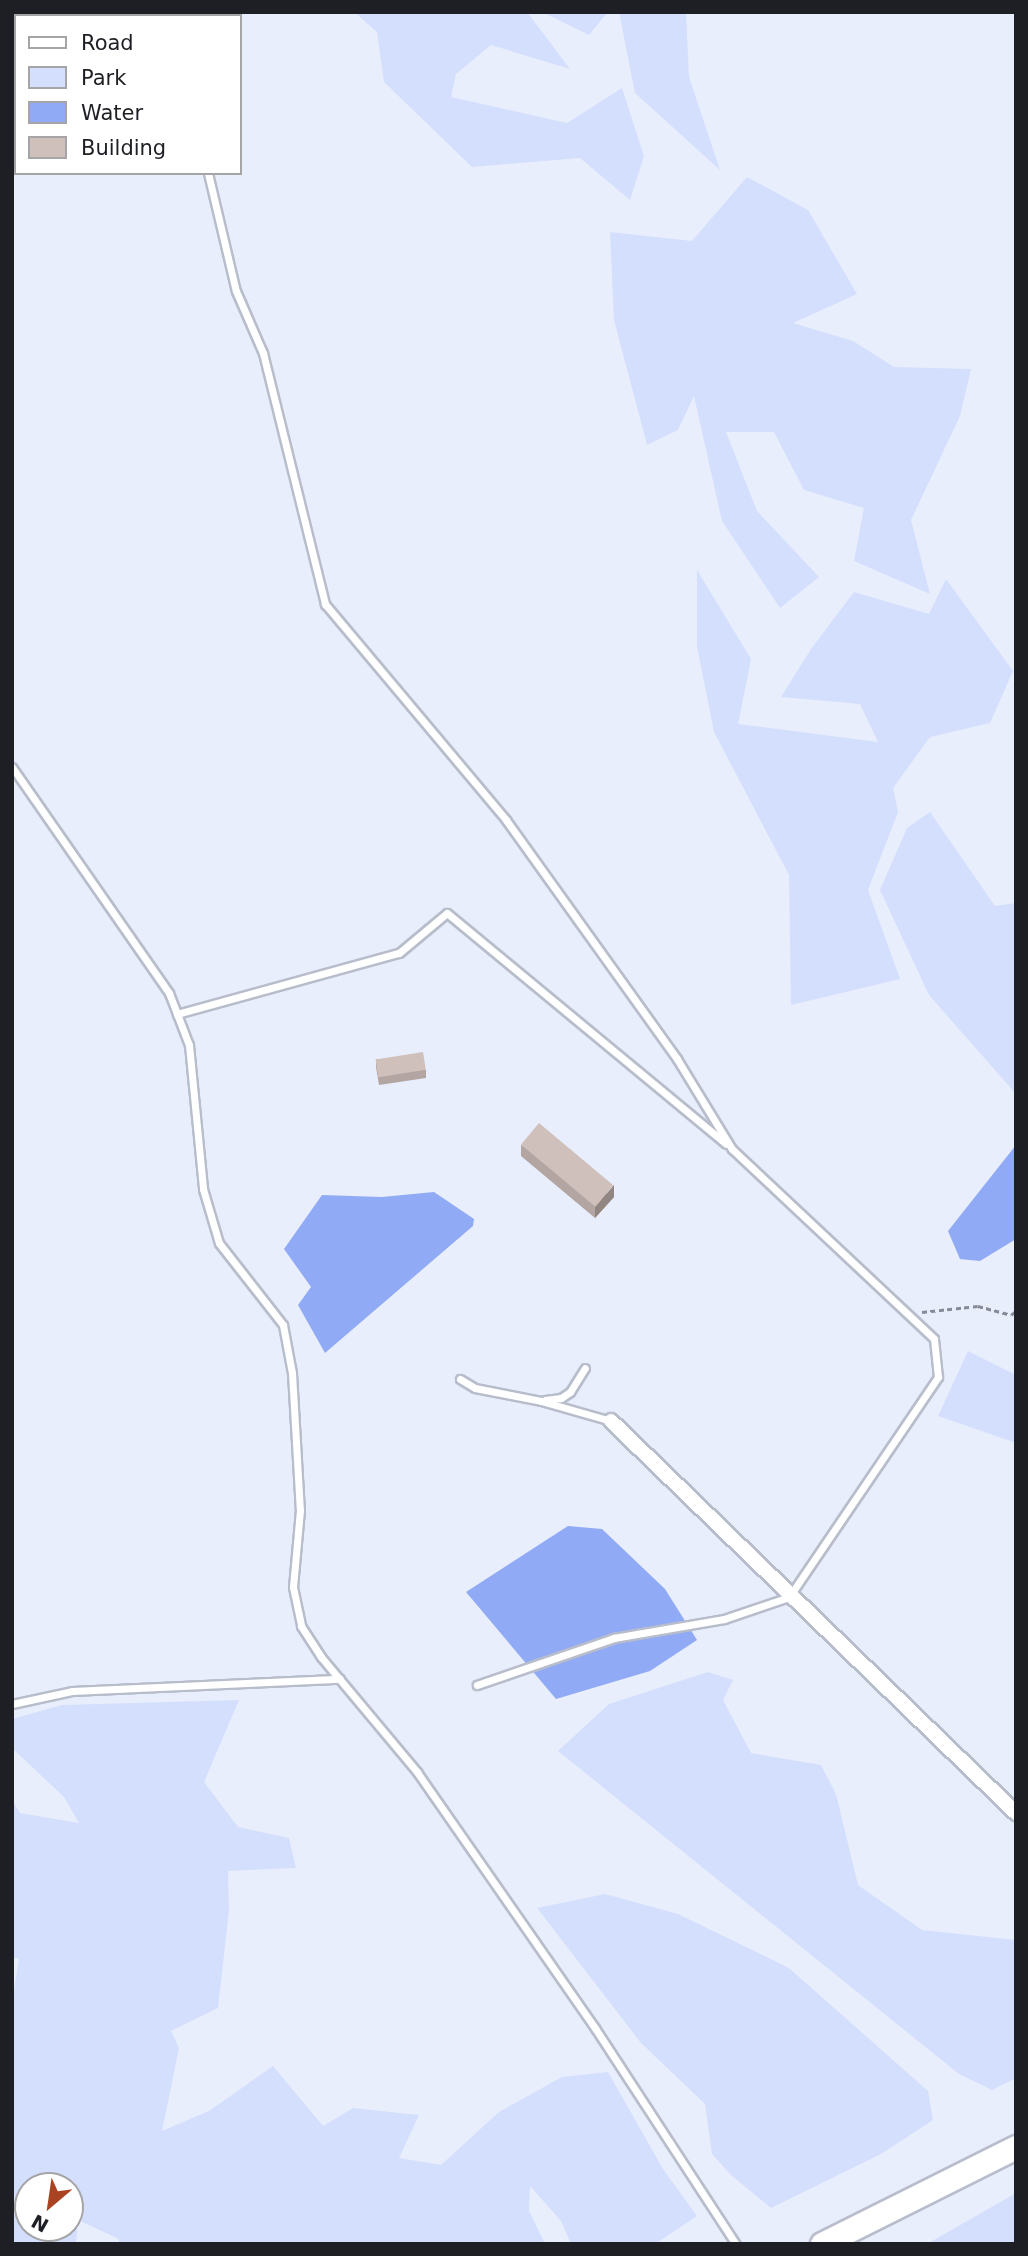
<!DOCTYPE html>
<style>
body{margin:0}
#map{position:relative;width:1028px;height:2256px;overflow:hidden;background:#e9eefc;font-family:"DejaVu Sans",sans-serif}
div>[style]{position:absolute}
.green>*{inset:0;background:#d4dffd}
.water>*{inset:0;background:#90aaf5}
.path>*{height:2.5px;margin-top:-1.25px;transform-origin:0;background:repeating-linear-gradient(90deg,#888b95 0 5px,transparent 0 8.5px)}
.roads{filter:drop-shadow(2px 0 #b8bdcb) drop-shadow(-2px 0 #b8bdcb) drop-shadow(0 2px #b8bdcb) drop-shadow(0 -2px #b8bdcb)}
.lane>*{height:7px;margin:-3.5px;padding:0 3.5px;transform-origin:3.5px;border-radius:3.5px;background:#fff}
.street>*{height:14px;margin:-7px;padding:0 7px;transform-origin:7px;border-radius:7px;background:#fff}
.primary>*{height:23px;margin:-11.5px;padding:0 11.5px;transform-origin:11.5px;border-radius:11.5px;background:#fff}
.wall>*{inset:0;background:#b3a5a1}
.shaded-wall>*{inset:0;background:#928683}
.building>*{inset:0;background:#d0c0bb;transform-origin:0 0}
span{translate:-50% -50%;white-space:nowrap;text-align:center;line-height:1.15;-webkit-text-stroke:7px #fff;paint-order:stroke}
.frame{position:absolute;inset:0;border:14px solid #1d1f24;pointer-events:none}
.legend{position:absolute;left:14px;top:14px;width:228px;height:161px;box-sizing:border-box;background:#fff;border:2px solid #a5a5a7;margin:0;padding:9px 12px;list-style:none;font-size:21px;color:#1d1f24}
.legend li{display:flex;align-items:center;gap:14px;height:35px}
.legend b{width:35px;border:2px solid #a5a5a7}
.north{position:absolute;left:14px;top:2172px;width:70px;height:70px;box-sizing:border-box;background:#fff;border:2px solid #a5a5a7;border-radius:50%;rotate:209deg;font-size:19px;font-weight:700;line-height:28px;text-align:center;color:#1d1f24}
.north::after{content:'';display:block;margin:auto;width:24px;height:32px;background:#aa4321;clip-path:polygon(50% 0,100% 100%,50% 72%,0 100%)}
</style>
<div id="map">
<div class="green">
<div style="clip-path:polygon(354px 12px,527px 12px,570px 69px,491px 45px,456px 74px,451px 97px,567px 123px,622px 88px,644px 156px,630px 200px,580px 158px,472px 167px,384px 82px,377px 32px)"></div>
<div style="clip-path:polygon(542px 12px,607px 12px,607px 13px,589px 35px)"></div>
<div style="clip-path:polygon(619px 12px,686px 12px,689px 77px,720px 170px,635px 93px)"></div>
<div style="clip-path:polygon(747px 177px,808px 210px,857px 294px,793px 323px,853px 341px,894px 367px,971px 369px,960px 416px,911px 520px,930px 594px,854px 561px,864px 508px,804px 490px,774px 432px,726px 432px,757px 511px,819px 577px,780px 608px,722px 521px,694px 396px,678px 430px,647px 445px,614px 320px,610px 232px,692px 241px)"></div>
<div style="clip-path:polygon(697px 570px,751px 659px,738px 724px,878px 742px,860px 704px,781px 697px,811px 649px,854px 592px,929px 614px,946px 579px,1013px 671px,990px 723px,930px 737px,893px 788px,898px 812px,868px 890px,900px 979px,791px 1005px,789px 875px,714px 732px,697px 647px)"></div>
<div style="clip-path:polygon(930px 812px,995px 906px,1016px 903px,1016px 1094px,929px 995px,880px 890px,907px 828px)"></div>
<div style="clip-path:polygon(968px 1351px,1016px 1375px,1016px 1443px,938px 1416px)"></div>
<div style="clip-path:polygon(708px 1672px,733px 1680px,723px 1700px,751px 1753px,821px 1765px,836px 1794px,858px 1885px,922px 1930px,1016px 1940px,1016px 2078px,992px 2090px,959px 2074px,558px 1751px,609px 1704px)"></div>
<div style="clip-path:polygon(evenodd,239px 1700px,204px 1782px,238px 1827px,289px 1838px,296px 1868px,228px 1871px,229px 1910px,218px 2008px,171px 2031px,179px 2048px,162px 2131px,209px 2111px,273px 2066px,323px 2126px,353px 2108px,419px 2115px,399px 2158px,441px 2165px,499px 2112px,562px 2077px,608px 2072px,663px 2169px,697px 2216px,655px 2244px,571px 2244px,561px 2221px,530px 2186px,529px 2211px,545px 2244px,119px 2244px,119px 2239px,78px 2220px,76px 2244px,12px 2244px,12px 2003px,19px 1958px,12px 1958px,12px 1800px,20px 1813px,79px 1823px,64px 1797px,12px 1748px,12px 1719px,62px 1705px,239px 1700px,28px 2186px,70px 2186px,70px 2228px,28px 2228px,28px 2186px)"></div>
<div style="clip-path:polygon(605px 1894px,678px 1914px,789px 1968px,928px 2091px,933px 2120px,881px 2154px,771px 2208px,731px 2175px,712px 2154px,705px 2104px,641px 2043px,537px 1908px)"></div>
<div style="clip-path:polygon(1016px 2193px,1016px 2244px,927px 2244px)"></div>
</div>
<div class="water">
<div style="clip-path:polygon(1016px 1145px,1016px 1239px,980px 1261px,960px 1259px,948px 1231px)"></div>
<div style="clip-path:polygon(434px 1192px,474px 1219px,473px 1226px,325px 1353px,298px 1305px,311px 1287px,284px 1249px,322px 1195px,382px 1197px)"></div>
<div style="clip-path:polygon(568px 1526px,602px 1529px,665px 1589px,697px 1640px,650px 1671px,556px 1699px,466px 1592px)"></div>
</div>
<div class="path">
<div style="left:922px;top:1312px;width:56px;rotate:-6.1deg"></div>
<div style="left:978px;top:1306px;width:34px;rotate:15deg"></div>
<div style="left:1011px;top:1315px;width:6px;rotate:-39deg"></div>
</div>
<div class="roads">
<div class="lane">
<div style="left:146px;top:12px;width:4px;rotate:76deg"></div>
<div style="left:208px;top:173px;width:121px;rotate:76.7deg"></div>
<div style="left:236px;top:291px;width:68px;rotate:66.5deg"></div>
<div style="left:263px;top:353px;width:259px;rotate:76.1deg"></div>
<div style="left:325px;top:604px;width:282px;rotate:50deg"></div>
<div style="left:506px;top:820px;width:294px;rotate:54.4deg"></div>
<div style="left:677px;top:1059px;width:105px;rotate:58.6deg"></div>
<div style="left:732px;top:1149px;width:277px;rotate:43.2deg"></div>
<div style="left:934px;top:1339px;width:38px;rotate:84deg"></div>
<div style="left:938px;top:1377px;width:266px;rotate:124.1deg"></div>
<div style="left:789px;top:1597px;width:69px;rotate:161.3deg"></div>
<div style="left:724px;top:1619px;width:112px;rotate:170.2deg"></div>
<div style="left:614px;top:1638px;width:145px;rotate:161.1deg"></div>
<div style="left:12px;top:767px;width:275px;rotate:55.2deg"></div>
<div style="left:169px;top:993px;width:56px;rotate:69deg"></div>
<div style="left:189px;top:1045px;width:145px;rotate:84.4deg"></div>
<div style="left:203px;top:1189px;width:56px;rotate:73.5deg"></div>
<div style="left:219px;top:1243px;width:104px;rotate:52deg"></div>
<div style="left:283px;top:1325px;width:49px;rotate:79.4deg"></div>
<div style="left:292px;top:1373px;width:137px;rotate:86.7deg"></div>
<div style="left:300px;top:1510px;width:77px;rotate:95.2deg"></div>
<div style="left:293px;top:1587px;width:40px;rotate:78deg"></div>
<div style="left:301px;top:1626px;width:37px;rotate:57deg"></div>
<div style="left:321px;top:1657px;width:150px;rotate:50.1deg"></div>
<div style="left:417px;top:1772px;width:312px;rotate:55.2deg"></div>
<div style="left:595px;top:2028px;width:258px;rotate:56.9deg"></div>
<div style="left:177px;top:1014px;width:230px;rotate:-15.4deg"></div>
<div style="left:399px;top:953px;width:62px;rotate:-39.8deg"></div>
<div style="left:447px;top:913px;width:362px;rotate:39.6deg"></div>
<div style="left:460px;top:1379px;width:17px;rotate:31deg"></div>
<div style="left:475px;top:1388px;width:67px;rotate:11.1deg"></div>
<div style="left:541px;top:1401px;width:73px;rotate:15.9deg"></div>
<div style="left:545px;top:1400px;width:16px;rotate:-7deg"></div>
<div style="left:561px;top:1398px;width:11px;rotate:-34deg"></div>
<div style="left:570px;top:1392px;width:28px;rotate:-58deg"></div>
<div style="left:12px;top:1704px;width:61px;rotate:-12.2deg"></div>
<div style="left:72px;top:1691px;width:268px;rotate:-2.6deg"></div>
</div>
<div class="street">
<div style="left:611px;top:1421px;width:564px;rotate:44.07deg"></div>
</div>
<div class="primary">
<div style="left:822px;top:2244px;width:217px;rotate:-26.6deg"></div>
</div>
</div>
<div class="wall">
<div style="clip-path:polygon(376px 1059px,426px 1070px,426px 1078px,379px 1085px,376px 1067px)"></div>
<div style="clip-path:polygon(521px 1145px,614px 1197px,595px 1218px,521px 1156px)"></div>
</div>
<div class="shaded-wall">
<div style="clip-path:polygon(614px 1185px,614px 1197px,595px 1218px,595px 1207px)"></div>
</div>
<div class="building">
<div style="left:423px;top:1052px;width:18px;height:48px;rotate:81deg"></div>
<div style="left:539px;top:1123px;width:97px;height:28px;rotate:40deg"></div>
</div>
<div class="frame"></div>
<ul class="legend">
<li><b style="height:9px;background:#fff"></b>Road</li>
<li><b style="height:19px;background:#d4dffd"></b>Park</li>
<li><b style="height:19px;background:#90aaf5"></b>Water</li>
<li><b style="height:19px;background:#d0c0bb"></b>Building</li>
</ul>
<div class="north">N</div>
</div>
